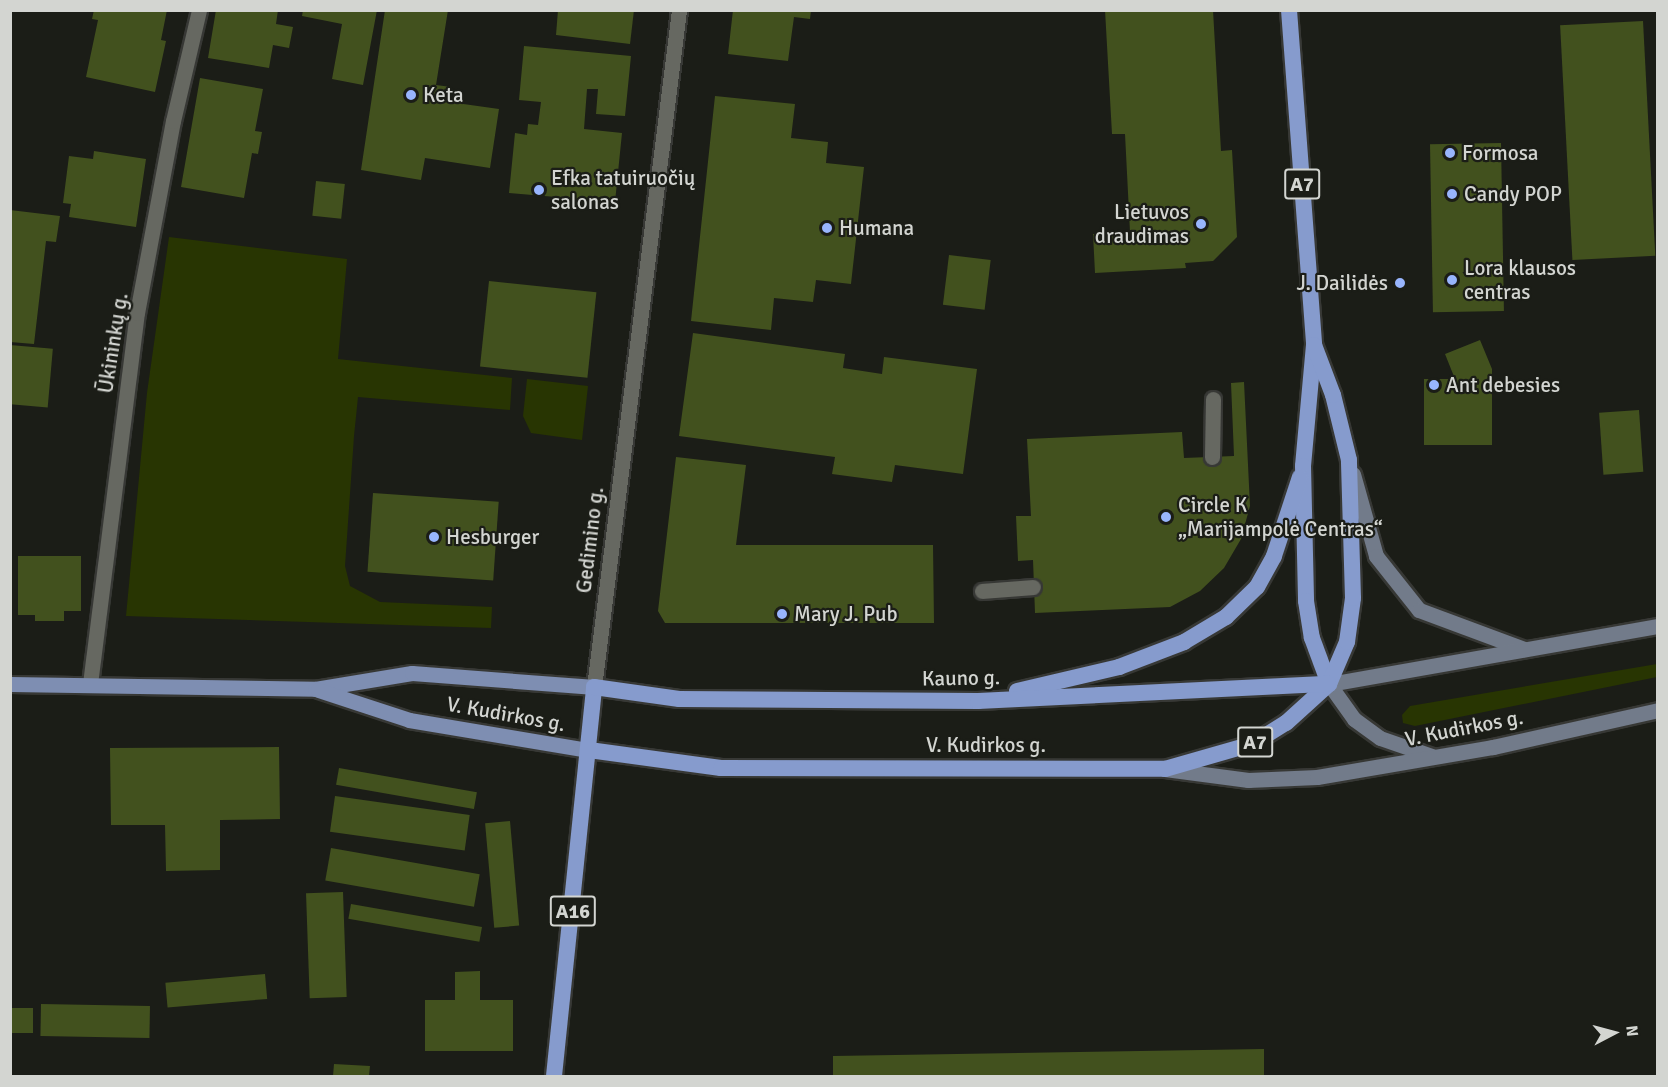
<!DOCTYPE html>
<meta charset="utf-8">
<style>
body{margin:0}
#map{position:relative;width:1668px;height:1087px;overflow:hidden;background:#1b1d17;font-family:Signika,sans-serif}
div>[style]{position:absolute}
.green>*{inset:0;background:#283502}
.building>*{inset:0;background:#42511e;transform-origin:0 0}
.roads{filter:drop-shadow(2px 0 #373835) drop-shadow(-2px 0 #373835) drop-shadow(0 2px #373835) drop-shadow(0 -2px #373835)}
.service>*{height:15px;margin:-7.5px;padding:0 7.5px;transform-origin:7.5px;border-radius:7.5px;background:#666861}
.minor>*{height:15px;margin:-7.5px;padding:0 7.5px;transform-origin:7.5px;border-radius:7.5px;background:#666861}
.secondary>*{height:15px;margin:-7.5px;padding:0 7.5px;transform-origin:7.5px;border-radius:7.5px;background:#727b8a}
.primary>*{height:15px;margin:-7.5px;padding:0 7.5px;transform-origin:7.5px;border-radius:7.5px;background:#7e8eb2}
.trunk>*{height:16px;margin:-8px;padding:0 8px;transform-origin:8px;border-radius:8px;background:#869bcd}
.dots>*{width:16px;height:16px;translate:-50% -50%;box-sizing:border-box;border:3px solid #1b1d17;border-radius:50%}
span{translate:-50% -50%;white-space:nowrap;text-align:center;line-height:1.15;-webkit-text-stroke:4.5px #1b1d17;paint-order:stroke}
.shield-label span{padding:2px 4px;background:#1b1d17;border:2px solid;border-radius:4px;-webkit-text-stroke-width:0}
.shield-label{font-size:20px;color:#d3d5d1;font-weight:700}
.poi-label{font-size:21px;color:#d3d5d1}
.left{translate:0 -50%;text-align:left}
.right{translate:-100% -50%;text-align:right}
.street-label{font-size:21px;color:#d3d5d1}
.frame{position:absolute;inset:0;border:12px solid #d3d5d1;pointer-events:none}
.north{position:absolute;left:1584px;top:1003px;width:60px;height:60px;-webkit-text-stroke:4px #1b1d17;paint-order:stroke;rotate:84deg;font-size:16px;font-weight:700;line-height:24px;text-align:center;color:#d3d5d1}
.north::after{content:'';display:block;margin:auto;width:21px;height:27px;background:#d3d5d1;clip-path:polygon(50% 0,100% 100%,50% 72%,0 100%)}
</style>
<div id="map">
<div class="green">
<div style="clip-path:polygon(169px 237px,347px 259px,338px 359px,512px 378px,510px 410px,358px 397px,354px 436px,345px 566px,350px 586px,380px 602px,492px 607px,491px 628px,126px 616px,147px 393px)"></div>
<div style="clip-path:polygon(527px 379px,588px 386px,582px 440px,531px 433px,523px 416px)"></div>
<div style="clip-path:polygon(1657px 664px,1657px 677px,1415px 726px,1403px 723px,1402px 715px,1410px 706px)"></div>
</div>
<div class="building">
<div style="clip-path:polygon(94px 10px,167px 10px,161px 40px,166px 41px,155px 92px,86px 77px,98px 20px,92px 19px)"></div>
<div style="clip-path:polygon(216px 10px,278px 10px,276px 24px,293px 27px,289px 48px,273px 45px,269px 68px,208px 58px)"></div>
<div style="clip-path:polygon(303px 10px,377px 10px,363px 85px,332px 79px,342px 24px,302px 16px)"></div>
<div style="clip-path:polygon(385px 10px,448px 10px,436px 85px,451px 87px,449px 102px,499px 109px,490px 168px,425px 158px,421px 180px,361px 170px)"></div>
<div style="clip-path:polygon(558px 10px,634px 10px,630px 44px,556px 35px)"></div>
<div style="clip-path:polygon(733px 10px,811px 10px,810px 19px,794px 17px,788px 61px,728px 54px)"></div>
<div style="clip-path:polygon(1105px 10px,1213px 10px,1221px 151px,1232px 150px,1237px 237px,1213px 261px,1185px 263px,1186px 268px,1095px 273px,1093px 234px,1130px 232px,1125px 134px,1112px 134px)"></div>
<div style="left:1643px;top:21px;width:235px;height:83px;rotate:87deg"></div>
<div style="clip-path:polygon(524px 46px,631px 56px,625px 116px,596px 114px,598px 89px,587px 89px,584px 129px,622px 133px,615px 202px,509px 193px,515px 133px,527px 135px,528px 124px,538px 125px,541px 102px,519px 100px)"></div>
<div style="clip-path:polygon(200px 78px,263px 89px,255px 131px,262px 132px,258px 154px,252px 153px,244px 198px,181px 187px)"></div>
<div style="clip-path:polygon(715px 96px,795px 104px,791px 138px,828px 142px,826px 163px,864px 167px,851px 284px,816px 280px,813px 302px,774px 298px,771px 330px,691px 321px)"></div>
<div style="left:1501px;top:143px;width:168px;height:71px;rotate:89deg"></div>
<div style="clip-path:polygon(94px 151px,146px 159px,136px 227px,69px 217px,71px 204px,63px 203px,69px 156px,93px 159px)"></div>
<div style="left:316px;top:181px;width:29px;height:35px;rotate:6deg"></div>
<div style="clip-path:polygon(10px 210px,60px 216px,56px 242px,46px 241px,34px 344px,10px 342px)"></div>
<div style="left:949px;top:255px;width:42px;height:50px;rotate:7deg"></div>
<div style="left:489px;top:281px;width:108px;height:86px;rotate:6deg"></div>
<div style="clip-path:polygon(693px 333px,845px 354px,843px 368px,882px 374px,884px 357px,977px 369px,963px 474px,895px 465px,892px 482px,832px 474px,835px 457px,679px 436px)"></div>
<div style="clip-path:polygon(1480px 340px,1492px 369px,1492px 445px,1424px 445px,1424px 379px,1455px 379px,1445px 354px)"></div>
<div style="left:10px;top:345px;width:43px;height:59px;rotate:5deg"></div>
<div style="clip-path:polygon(1244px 382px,1250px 506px,1241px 539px,1224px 568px,1200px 591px,1170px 607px,1035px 613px,1033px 560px,1018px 561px,1016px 516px,1031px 516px,1027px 439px,1182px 432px,1184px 458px,1234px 456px,1231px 383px)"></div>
<div style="left:1639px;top:410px;width:62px;height:40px;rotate:86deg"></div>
<div style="clip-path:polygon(676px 457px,746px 465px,736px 545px,933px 545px,934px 623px,665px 623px,658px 611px)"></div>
<div style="left:373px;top:493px;width:126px;height:79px;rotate:4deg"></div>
<div style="clip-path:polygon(18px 556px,81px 556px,81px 611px,64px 611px,64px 621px,35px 621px,35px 615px,18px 615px)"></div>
<div style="clip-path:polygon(279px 747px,280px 819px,220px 820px,220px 870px,166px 871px,165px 825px,111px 825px,110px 748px)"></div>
<div style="left:339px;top:768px;width:140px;height:17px;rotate:10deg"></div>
<div style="left:335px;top:796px;width:136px;height:36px;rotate:8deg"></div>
<div style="left:510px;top:821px;width:105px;height:25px;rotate:85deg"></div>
<div style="left:331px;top:848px;width:151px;height:33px;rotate:10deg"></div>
<div style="left:343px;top:892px;width:105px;height:37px;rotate:88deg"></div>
<div style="left:351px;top:904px;width:133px;height:15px;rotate:10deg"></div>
<div style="clip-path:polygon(480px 971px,480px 1000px,513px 1000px,513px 1051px,425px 1051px,425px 1000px,455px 1000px,455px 972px)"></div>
<div style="left:265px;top:974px;width:25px;height:100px;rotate:85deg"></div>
<div style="left:41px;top:1004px;width:109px;height:32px;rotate:1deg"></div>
<div style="left:10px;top:1008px;width:23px;height:25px"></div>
<div style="clip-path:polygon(1264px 1049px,1264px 1076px,833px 1076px,833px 1056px)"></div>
<div style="clip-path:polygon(334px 1064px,370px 1066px,369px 1076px,333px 1076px)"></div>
</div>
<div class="roads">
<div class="service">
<div style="left:1212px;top:457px;width:58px;rotate:-89deg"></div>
<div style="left:982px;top:591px;width:51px;rotate:-4.5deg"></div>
</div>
<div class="minor">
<div style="left:90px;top:684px;width:374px;rotate:-82.8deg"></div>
<div style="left:137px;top:313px;width:195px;rotate:-79.4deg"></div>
<div style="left:173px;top:121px;width:114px;rotate:-76.8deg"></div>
<div style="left:594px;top:687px;width:682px;rotate:-82.84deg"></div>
</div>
<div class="secondary">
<div style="left:1353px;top:474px;width:85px;rotate:74.3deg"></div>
<div style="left:1376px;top:556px;width:69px;rotate:51.5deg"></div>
<div style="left:1419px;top:610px;width:112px;rotate:20.4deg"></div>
<div style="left:1432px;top:756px;width:55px;rotate:-160.9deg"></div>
<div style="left:1380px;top:738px;width:32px;rotate:-144deg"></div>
<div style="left:1354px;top:719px;width:43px;rotate:-125.5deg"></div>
<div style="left:1329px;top:684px;width:334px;rotate:-10deg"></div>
<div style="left:1165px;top:769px;width:84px;rotate:7.5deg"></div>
<div style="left:1248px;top:780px;width:69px;rotate:-2.5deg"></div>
<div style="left:1317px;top:777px;width:179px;rotate:-9.7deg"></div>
<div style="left:1493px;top:747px;width:169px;rotate:-12.6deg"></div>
</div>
<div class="primary">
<div style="left:10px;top:684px;width:305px;rotate:0.9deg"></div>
<div style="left:315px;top:689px;width:98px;rotate:-9.4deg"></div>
<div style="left:412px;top:673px;width:183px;rotate:4.4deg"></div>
<div style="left:318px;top:690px;width:96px;rotate:18.2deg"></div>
<div style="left:409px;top:720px;width:182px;rotate:9.5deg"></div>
</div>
<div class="trunk">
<div style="left:1289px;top:10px;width:336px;rotate:85.7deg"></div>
<div style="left:1314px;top:345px;width:121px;rotate:95.2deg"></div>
<div style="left:1303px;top:466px;width:135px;rotate:88.7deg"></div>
<div style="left:1306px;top:601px;width:37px;rotate:81deg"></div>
<div style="left:1312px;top:638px;width:49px;rotate:69.7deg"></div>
<div style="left:1017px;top:691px;width:105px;rotate:-13.2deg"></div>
<div style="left:1119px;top:667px;width:70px;rotate:-21deg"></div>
<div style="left:1184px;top:642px;width:49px;rotate:-30.8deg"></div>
<div style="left:1226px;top:617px;width:43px;rotate:-44.1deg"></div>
<div style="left:1257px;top:587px;width:35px;rotate:-61deg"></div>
<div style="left:1274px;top:556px;width:83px;rotate:-71.8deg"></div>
<div style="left:589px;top:750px;width:133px;rotate:7.8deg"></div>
<div style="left:721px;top:768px;width:444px;rotate:0.1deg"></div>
<div style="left:1165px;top:769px;width:91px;rotate:-16deg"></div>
<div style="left:1252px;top:744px;width:40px;rotate:-32deg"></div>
<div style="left:1286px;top:723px;width:58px;rotate:-42.2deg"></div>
<div style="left:1329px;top:684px;width:46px;rotate:-66.8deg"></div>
<div style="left:1347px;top:642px;width:44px;rotate:-82.2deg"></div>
<div style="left:1353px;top:598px;width:138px;rotate:-91.7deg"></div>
<div style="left:1349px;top:460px;width:67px;rotate:-103.8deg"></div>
<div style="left:1333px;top:395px;width:53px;rotate:-110.8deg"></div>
<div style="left:554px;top:1076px;width:391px;rotate:-84.1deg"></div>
<div style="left:594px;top:687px;width:86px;rotate:8deg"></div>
<div style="left:679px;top:699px;width:299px;rotate:0.4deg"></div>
<div style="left:978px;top:701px;width:351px;rotate:-2.8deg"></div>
</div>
</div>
<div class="dots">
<div style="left:411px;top:95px;background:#98b5fd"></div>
<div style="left:1450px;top:153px;background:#98b5fd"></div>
<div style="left:539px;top:190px;background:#98b5fd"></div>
<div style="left:1452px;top:194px;background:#98b5fd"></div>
<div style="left:1201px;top:224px;background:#98b5fd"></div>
<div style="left:827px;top:228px;background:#98b5fd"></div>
<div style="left:1452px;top:280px;background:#98b5fd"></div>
<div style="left:1400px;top:283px;background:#98b5fd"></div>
<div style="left:1434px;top:385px;background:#98b5fd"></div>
<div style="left:1166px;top:517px;background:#98b5fd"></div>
<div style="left:434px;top:537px;background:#98b5fd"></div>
<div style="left:782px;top:614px;background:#98b5fd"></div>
</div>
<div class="shield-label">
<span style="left:1302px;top:184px">A7</span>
<span style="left:1255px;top:742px">A7</span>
<span style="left:573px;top:911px">A16</span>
</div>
<div class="poi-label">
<span class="left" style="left:423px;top:95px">Keta</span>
<span class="left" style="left:1462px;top:153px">Formosa</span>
<span class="left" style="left:551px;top:190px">Efka tatuiruočių<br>salonas</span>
<span class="left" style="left:1464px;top:194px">Candy POP</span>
<span class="right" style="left:1189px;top:224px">Lietuvos<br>draudimas</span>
<span class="left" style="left:839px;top:228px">Humana</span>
<span class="left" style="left:1464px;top:280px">Lora klausos<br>centras</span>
<span class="right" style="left:1388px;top:283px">J. Dailidės</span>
<span class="left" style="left:1446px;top:385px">Ant debesies</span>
<span class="left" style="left:1178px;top:517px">Circle K<br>„Marijampolė Centras“</span>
<span class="left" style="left:446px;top:537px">Hesburger</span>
<span class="left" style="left:794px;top:614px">Mary J. Pub</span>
</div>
<div class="street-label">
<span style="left:113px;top:343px;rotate:-81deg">Ūkininkų g.</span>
<span style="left:590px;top:540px;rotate:-83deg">Gedimino g.</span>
<span style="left:961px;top:678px;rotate:-1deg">Kauno g.</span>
<span style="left:506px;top:714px;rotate:10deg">V. Kudirkos g.</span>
<span style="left:1464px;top:728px;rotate:-11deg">V. Kudirkos g.</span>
<span style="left:986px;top:745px">V. Kudirkos g.</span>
</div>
<div class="frame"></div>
<div class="north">N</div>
</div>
